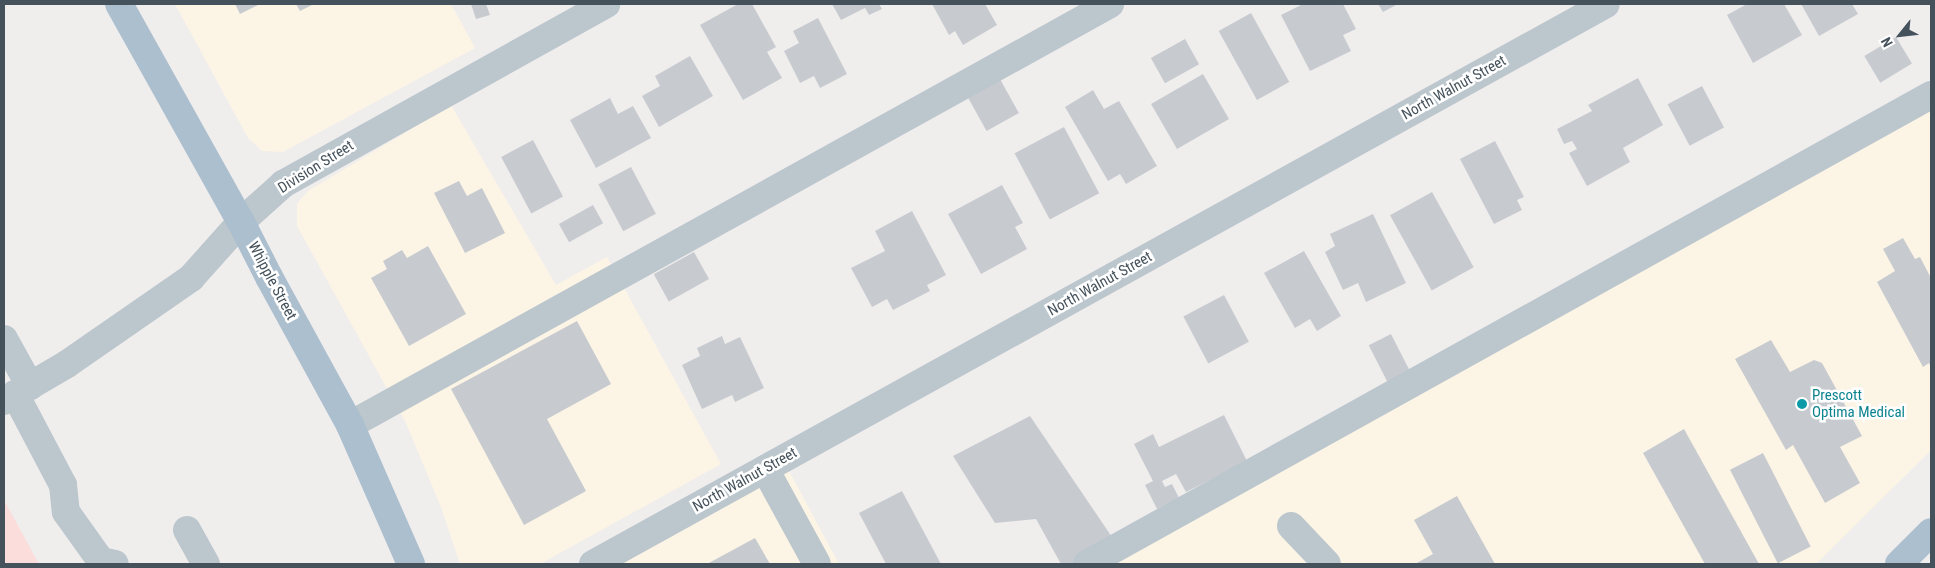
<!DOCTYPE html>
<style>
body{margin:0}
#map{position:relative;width:1935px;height:568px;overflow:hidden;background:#f0eded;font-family:"Roboto Condensed",sans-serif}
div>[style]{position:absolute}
.commercial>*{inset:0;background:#fcf4e5}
.medical>*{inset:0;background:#fbdddc}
.building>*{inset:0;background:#c7cbd0;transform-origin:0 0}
.minor>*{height:28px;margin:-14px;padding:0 14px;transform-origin:14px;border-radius:14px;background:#bbc6cd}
.major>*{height:28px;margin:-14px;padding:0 14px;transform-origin:14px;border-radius:14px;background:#acbfce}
.dots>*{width:14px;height:14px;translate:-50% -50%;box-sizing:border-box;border:2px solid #fff;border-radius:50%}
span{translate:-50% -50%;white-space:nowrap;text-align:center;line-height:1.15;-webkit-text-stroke:5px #fff;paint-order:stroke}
.street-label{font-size:15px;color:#45525b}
.culture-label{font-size:15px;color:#0d838f}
.left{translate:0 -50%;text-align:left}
.frame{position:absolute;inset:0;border:5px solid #45525b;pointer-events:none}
.north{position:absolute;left:1875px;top:10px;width:50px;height:50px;-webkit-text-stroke:4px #fff;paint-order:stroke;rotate:241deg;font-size:14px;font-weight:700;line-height:20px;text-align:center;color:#45525b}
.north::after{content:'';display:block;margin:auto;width:18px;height:22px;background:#45525b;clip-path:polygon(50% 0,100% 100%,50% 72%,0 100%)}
</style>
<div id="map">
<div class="commercial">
<div style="clip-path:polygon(175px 4px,451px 4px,475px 48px,283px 152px,262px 151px,248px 138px)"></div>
<div style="clip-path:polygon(1931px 90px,1931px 450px,1816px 564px,1068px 564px)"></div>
<div style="clip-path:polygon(451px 105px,556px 285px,607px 257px,721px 464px,540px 564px,460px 564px,441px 507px,405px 421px,297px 226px,297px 204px,308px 191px)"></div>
<div style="clip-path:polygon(788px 469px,839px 564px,622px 564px)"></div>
</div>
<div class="medical">
<div style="clip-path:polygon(4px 500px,39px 564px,4px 564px)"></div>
</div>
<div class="building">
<div style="clip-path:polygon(235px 4px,260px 4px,240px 14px)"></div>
<div style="clip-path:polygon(296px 4px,314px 4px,300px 11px)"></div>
<div style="clip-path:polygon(471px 4px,486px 4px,490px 15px,476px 19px)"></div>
<div style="clip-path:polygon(738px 4px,752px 4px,776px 47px,767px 52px,782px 78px,743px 100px,700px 25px)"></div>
<div style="clip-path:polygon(832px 4px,879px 4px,882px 9px,869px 15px,865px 8px,841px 20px)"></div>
<div style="clip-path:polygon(932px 4px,985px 4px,997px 25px,963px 45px,955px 31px,949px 35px)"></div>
<div style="clip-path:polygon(1303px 4px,1343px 4px,1356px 29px,1343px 35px,1351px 51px,1310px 71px,1281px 15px)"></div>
<div style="clip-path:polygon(1378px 4px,1398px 4px,1383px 12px)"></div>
<div style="clip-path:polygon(1747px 4px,1784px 4px,1802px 35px,1753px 63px,1727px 15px)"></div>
<div style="clip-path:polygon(1801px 4px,1852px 4px,1858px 14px,1819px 36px)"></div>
<div style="left:1251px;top:13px;width:79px;height:37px;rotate:61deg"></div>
<div style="clip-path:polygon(818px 18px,847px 74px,820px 88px,814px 76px,800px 83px,784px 51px,799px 43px,793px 31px)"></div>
<div style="left:1896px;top:37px;width:31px;height:37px;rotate:59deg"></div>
<div style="left:1185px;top:39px;width:29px;height:39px;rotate:61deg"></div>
<div style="clip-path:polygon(690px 56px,713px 96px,659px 127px,642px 96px,660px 86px,655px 76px)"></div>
<div style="left:1203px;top:74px;width:52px;height:60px;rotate:60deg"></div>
<div style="clip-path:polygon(1638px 78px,1663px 125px,1623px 148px,1630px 162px,1587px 186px,1569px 153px,1577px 149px,1572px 141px,1564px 144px,1557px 129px,1592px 111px,1588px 105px)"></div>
<div style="left:1000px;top:79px;width:39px;height:37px;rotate:61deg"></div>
<div style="left:1702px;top:86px;width:47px;height:39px;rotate:62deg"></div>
<div style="clip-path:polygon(1093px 90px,1104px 109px,1119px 101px,1157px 166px,1126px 184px,1120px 174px,1108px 181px,1065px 107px)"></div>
<div style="clip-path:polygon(610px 98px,618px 114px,633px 106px,651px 138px,596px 168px,570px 120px)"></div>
<div style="left:1064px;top:127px;width:75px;height:56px;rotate:62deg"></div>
<div style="left:533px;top:140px;width:64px;height:36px;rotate:62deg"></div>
<div style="clip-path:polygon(1495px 141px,1524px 197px,1517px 200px,1522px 210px,1494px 224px,1460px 159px)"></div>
<div style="left:631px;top:167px;width:53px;height:37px;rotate:62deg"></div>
<div style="clip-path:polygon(459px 181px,467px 196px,482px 188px,505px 233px,465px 253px,434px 193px)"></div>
<div style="clip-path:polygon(1002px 185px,1023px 223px,1015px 227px,1027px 249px,981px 274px,948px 214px)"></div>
<div style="left:1432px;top:192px;width:86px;height:48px;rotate:61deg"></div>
<div style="left:593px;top:205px;width:21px;height:39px;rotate:61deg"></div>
<div style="clip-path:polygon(912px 211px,946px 275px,927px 285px,930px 291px,893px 310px,887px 299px,872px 307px,851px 268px,885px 251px,875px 231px)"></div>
<div style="clip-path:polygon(1373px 214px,1406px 283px,1366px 302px,1358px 283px,1343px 290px,1325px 252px,1335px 246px,1330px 234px)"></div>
<div style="clip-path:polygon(1903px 238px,1915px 259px,1920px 257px,1931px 278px,1931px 368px,1929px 363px,1923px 367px,1877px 282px,1895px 271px,1883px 249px)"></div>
<div style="clip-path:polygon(428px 246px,466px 314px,409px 346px,371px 278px,387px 269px,383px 261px,402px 250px,407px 258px)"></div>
<div style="clip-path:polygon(1304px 251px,1341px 316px,1317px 331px,1310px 319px,1295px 328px,1264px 273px)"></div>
<div style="left:694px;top:252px;width:31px;height:46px;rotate:61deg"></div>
<div style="left:1224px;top:295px;width:53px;height:46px;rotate:62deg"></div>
<div style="clip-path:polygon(577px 321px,611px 384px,547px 419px,586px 491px,524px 525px,451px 389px)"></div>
<div style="left:1391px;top:334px;width:46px;height:25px;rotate:63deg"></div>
<div style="clip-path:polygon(722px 336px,725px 344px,740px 337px,764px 388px,735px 402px,732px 395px,702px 409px,682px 365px,700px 356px,697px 348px)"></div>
<div style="clip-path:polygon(1771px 340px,1790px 372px,1814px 360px,1822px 363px,1862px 436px,1840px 447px,1860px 483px,1825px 503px,1793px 445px,1786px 450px,1735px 359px)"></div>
<div style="clip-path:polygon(1224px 415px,1247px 461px,1186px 492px,1176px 474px,1162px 481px,1165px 487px,1172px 484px,1179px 498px,1157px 509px,1145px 485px,1153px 481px,1134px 444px,1153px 434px,1159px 447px)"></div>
<div style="clip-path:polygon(1030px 416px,1116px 543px,1085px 564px,1061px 564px,1036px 519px,995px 523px,953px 456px)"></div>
<div style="clip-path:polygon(1684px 429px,1759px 564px,1705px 564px,1643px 453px)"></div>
<div style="left:1763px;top:453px;width:105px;height:37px;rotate:63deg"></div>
<div style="clip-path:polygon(902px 491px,941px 564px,886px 564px,859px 513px)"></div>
<div style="clip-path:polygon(1457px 496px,1495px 564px,1415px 564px,1433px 554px,1414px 520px)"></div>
<div style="clip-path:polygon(755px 538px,770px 564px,707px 564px)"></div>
</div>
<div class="minor">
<div style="left:4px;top:339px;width:54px;rotate:61deg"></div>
<div style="left:15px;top:394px;width:103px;rotate:62.2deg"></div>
<div style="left:63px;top:485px;width:27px;rotate:84deg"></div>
<div style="left:66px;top:512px;width:60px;rotate:54.5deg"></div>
<div style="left:101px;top:561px;width:14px;rotate:12deg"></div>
<div style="left:4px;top:401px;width:73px;rotate:-30.4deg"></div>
<div style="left:67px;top:364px;width:151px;rotate:-34.7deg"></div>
<div style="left:191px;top:278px;width:75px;rotate:-48.2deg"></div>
<div style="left:241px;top:222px;width:57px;rotate:-42.1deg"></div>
<div style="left:283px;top:184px;width:370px;rotate:-29.1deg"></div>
<div style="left:350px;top:425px;width:869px;rotate:-28.98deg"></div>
<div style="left:765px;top:469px;width:108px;rotate:61.3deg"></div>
<div style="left:1291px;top:526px;width:52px;rotate:46.5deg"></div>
<div style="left:187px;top:530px;width:39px;rotate:61deg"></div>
<div style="left:593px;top:564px;width:1157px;rotate:-28.93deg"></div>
<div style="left:1087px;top:564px;width:966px;rotate:-29.06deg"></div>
</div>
<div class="major">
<div style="left:119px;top:4px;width:250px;rotate:60.8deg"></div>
<div style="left:241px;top:222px;width:62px;rotate:63deg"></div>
<div style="left:269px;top:277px;width:169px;rotate:61.3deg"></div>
<div style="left:350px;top:425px;width:152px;rotate:66.3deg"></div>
<div style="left:1899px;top:564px;width:45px;rotate:-45deg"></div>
</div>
<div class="dots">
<div style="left:1802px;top:404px;background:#0f9aa8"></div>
</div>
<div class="street-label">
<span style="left:1454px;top:88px;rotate:-29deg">North Walnut Street</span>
<span style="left:316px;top:167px;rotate:-32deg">Division Street</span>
<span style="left:272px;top:281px;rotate:62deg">Whipple Street</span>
<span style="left:1100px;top:284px;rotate:-29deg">North Walnut Street</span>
<span style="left:745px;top:480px;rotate:-29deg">North Walnut Street</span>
</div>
<div class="culture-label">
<span class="left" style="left:1812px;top:404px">Prescott<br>Optima Medical</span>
</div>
<div class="frame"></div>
<div class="north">N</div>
</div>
